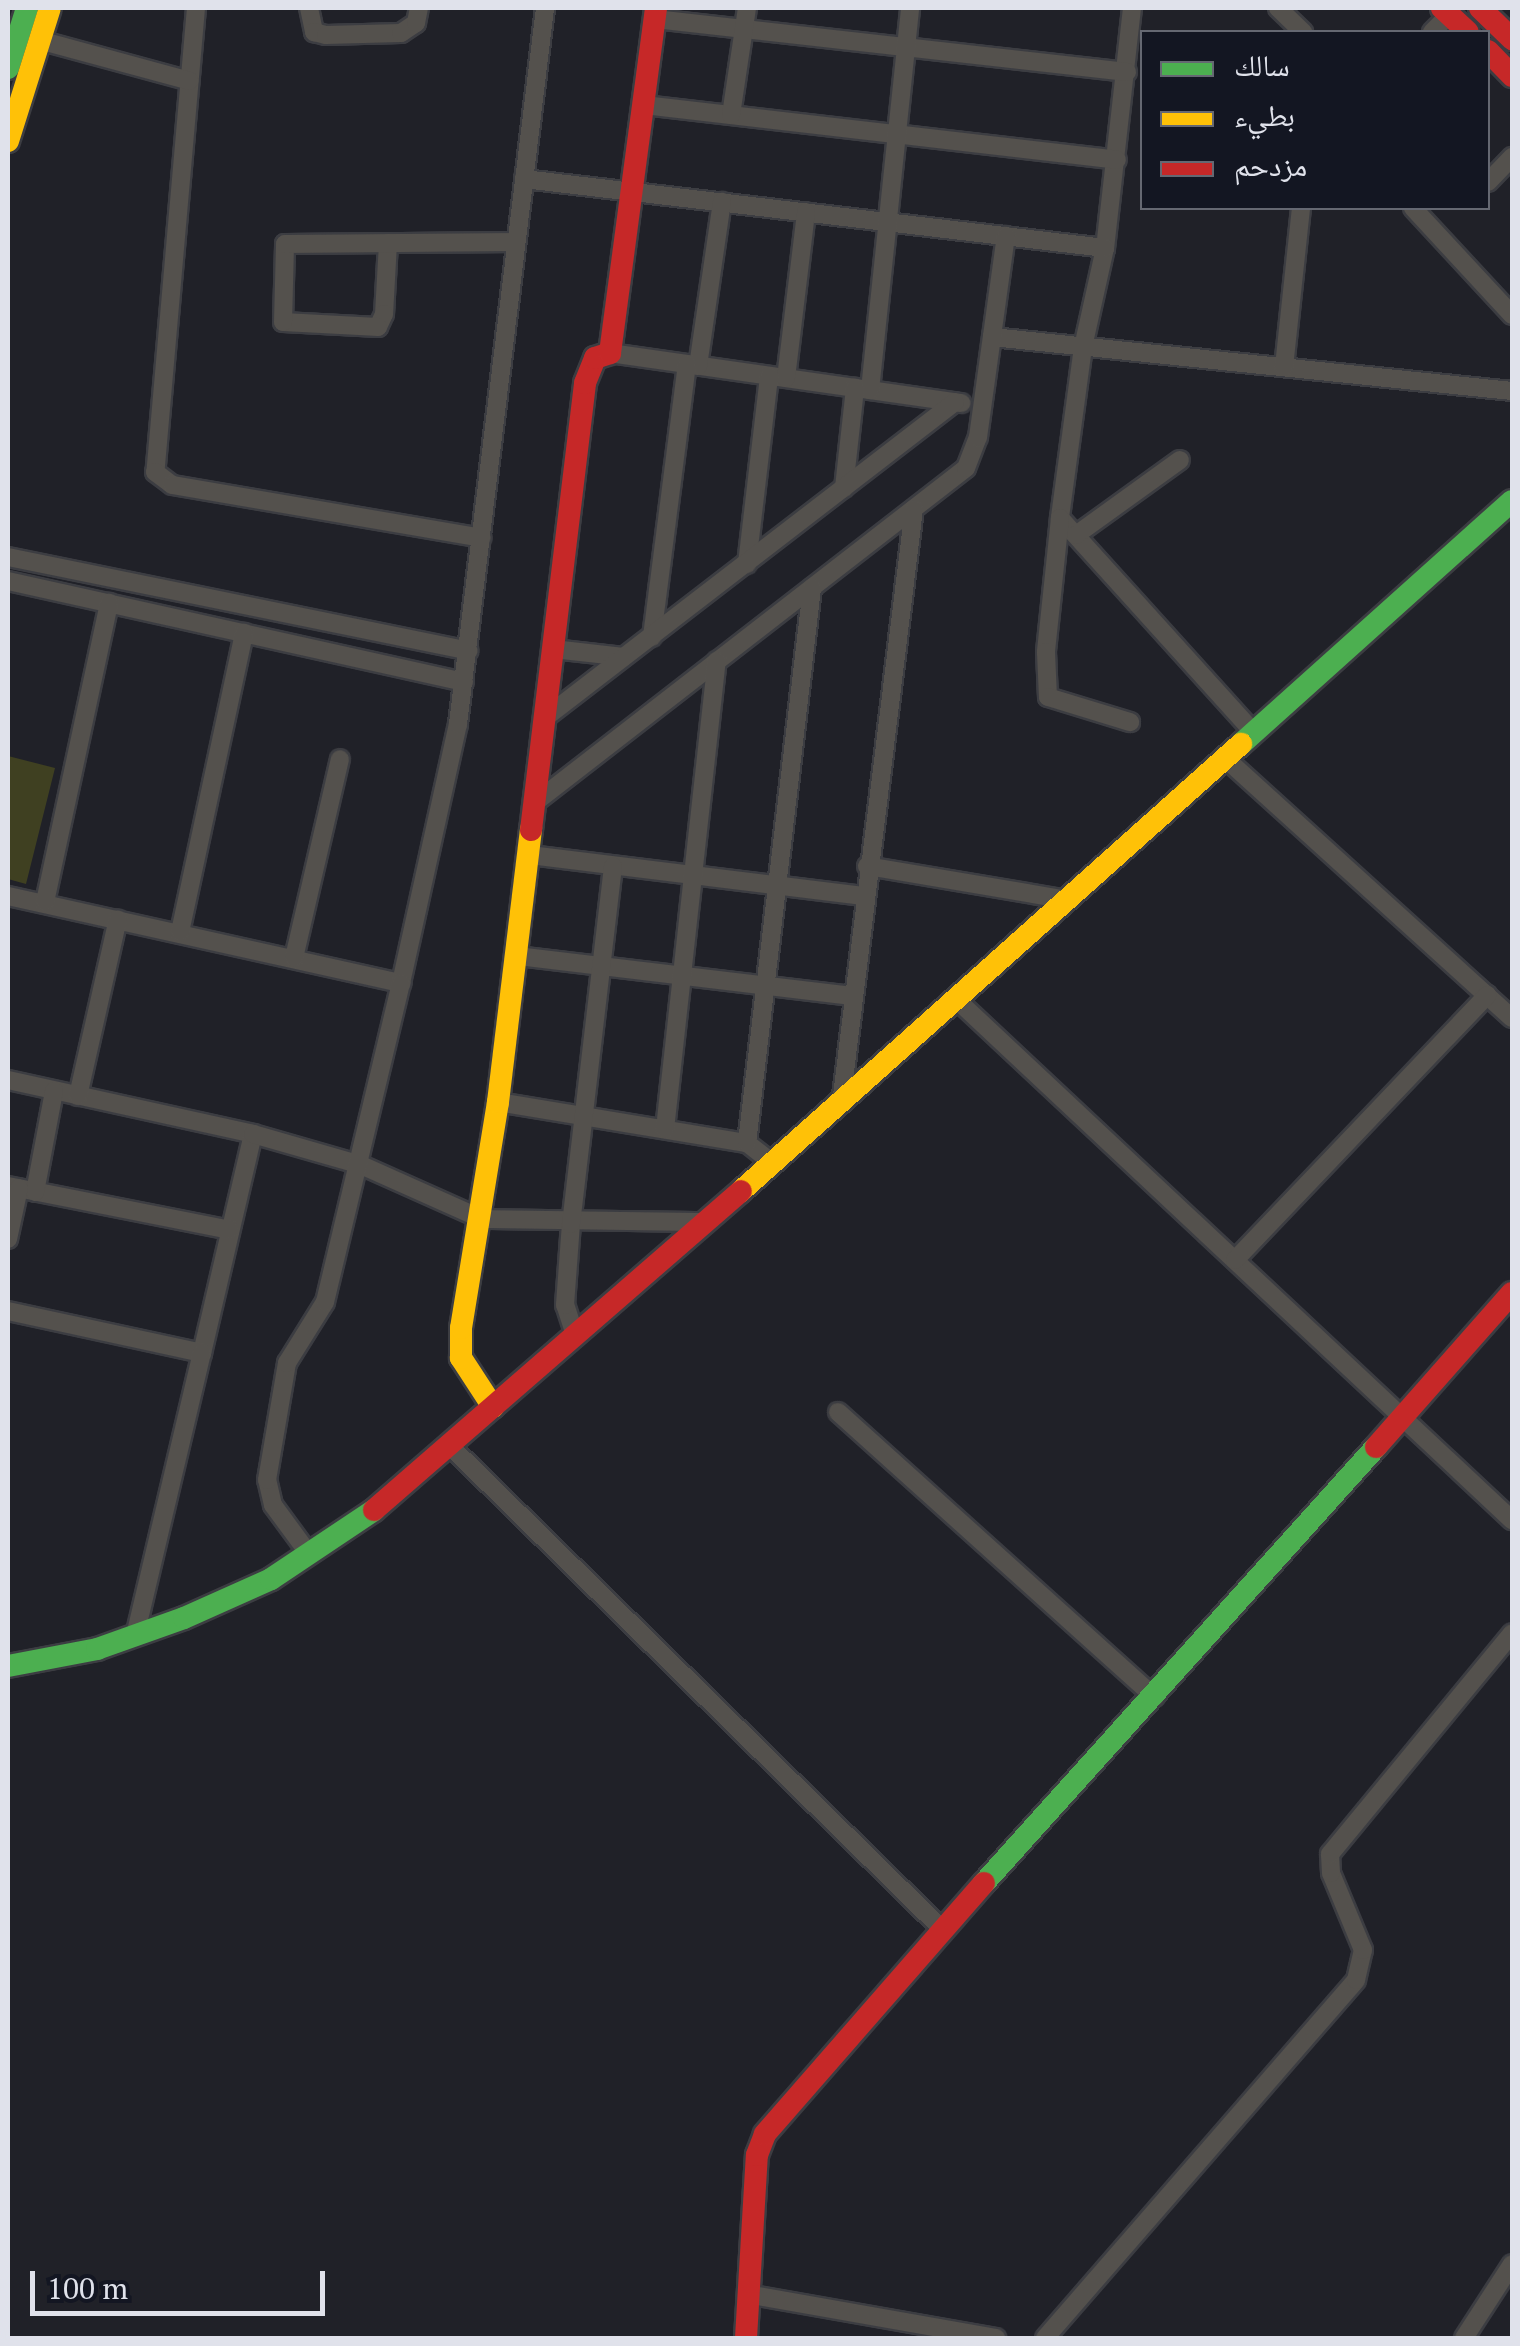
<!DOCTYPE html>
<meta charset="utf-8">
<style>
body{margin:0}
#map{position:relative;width:1520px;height:2346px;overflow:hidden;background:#202128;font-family:"PT Serif","Noto Naskh Arabic",serif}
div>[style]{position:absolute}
.green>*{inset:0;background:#3f4021}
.roads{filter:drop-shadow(2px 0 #3c3d42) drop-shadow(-2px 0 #3c3d42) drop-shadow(0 2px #3c3d42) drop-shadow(0 -2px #3c3d42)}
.street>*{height:18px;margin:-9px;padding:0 9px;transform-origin:9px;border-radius:9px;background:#54514d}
.fast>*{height:22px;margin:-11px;padding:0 11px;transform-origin:11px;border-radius:11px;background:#4caf50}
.slow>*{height:22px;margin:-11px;padding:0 11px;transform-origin:11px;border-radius:11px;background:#ffc107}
.jam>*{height:22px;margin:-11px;padding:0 11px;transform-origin:11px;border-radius:11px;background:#c62828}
span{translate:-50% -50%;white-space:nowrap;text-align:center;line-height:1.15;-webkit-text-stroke:8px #131622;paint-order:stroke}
.frame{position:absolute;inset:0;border:10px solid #e0e2eb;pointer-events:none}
.legend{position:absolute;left:1140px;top:30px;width:350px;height:180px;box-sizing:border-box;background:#131622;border:2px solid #656872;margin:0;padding:12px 18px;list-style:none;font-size:30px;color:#e0e2eb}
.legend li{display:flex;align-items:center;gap:20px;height:50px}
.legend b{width:50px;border:2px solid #656872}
.scale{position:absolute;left:30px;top:2271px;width:295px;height:45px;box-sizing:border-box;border:5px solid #e0e2eb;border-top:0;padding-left:12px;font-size:30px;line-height:35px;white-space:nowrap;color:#e0e2eb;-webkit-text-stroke:8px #131622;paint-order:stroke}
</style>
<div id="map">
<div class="green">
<div style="clip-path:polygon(8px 756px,55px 768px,26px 884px,8px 879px)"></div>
</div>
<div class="roads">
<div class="street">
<div style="left:196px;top:8px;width:466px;rotate:95deg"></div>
<div style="left:155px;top:472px;width:21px;rotate:37deg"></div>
<div style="left:172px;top:485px;width:314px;rotate:9.7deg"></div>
<div style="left:309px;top:8px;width:25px;rotate:78deg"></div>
<div style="left:314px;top:32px;width:12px;rotate:14deg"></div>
<div style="left:326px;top:35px;width:75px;rotate:-1.5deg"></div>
<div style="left:401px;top:33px;width:18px;rotate:-34deg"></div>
<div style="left:416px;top:23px;width:15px;rotate:-79deg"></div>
<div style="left:1132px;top:8px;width:242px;rotate:96.4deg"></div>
<div style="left:1105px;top:248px;width:101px;rotate:102.5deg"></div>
<div style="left:1083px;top:347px;width:173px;rotate:97.7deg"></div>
<div style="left:1060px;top:518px;width:290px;rotate:47.9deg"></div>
<div style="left:1278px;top:8px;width:35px;rotate:44deg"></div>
<div style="left:655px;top:19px;width:475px;rotate:6.4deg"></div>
<div style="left:1432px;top:32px;width:25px;rotate:-45deg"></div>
<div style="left:39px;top:40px;width:156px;rotate:15.2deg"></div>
<div style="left:644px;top:105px;width:476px;rotate:6.6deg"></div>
<div style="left:731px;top:115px;width:108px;rotate:-81.5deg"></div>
<div style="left:524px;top:179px;width:585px;rotate:6.77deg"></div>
<div style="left:1488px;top:182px;width:35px;rotate:-46deg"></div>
<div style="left:1413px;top:208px;width:146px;rotate:47.2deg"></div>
<div style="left:388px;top:243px;width:71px;rotate:93.2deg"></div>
<div style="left:384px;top:314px;width:14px;rotate:115deg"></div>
<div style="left:378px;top:327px;width:95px;rotate:-177deg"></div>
<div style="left:283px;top:322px;width:78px;rotate:-88.5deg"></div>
<div style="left:285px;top:244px;width:231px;rotate:-0.5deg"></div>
<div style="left:992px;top:337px;width:523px;rotate:5.93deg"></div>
<div style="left:610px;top:353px;width:355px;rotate:8.1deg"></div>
<div style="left:698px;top:366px;width:166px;rotate:-81.7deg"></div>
<div style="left:1284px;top:367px;width:160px;rotate:-83.9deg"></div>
<div style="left:786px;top:378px;width:167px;rotate:-83.1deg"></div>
<div style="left:870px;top:390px;width:384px;rotate:-84deg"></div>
<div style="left:844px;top:488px;width:101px;rotate:-83.7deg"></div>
<div style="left:1060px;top:518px;width:135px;rotate:96deg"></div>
<div style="left:1046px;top:652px;width:45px;rotate:87.5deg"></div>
<div style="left:1048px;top:697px;width:86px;rotate:17deg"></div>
<div style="left:1076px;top:535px;width:128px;rotate:-35.8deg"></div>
<div style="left:8px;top:557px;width:470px;rotate:11.5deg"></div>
<div style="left:747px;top:564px;width:189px;rotate:-83.3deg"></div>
<div style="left:8px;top:581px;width:467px;rotate:12.5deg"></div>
<div style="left:652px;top:637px;width:275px;rotate:-82.7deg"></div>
<div style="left:553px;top:649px;width:71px;rotate:6.4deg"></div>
<div style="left:546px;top:717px;width:516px;rotate:-37.6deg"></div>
<div style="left:1225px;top:758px;width:387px;rotate:42.2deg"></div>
<div style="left:537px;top:801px;width:543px;rotate:-37.82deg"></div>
<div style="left:966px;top:468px;width:33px;rotate:-69deg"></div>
<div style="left:978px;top:437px;width:203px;rotate:-82.1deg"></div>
<div style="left:530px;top:855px;width:336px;rotate:7deg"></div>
<div style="left:867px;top:866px;width:204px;rotate:9.6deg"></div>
<div style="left:8px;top:896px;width:403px;rotate:12.5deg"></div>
<div style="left:401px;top:983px;width:265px;rotate:-77.6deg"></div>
<div style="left:458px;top:724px;width:721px;rotate:-83.07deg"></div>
<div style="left:45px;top:902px;width:306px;rotate:-77.9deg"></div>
<div style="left:180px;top:932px;width:306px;rotate:-77.9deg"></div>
<div style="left:517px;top:956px;width:337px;rotate:6.8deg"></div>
<div style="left:294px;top:958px;width:204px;rotate:-77deg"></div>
<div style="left:957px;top:1000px;width:761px;rotate:43.14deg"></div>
<div style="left:8px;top:1080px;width:251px;rotate:12.4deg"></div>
<div style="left:253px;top:1134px;width:225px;rotate:103.1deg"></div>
<div style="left:202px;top:1353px;width:198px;rotate:-167.8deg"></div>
<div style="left:78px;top:1096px;width:181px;rotate:-77.3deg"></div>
<div style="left:498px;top:1102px;width:252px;rotate:9.4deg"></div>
<div style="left:747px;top:1143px;width:33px;rotate:38deg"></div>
<div style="left:841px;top:1104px;width:599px;rotate:-83.01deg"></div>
<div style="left:665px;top:1129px;width:471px;rotate:-83.7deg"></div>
<div style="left:253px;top:1134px;width:112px;rotate:16deg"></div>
<div style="left:361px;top:1165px;width:133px;rotate:24.1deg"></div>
<div style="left:482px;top:1219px;width:223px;rotate:0.8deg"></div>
<div style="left:747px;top:1143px;width:559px;rotate:-83.32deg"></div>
<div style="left:8px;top:1186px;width:226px;rotate:11.2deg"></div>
<div style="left:35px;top:1192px;width:103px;rotate:-79.3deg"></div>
<div style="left:8px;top:1239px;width:52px;rotate:-77.8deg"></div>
<div style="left:1235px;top:1260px;width:366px;rotate:-46.4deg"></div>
<div style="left:575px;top:1335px;width:32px;rotate:-108deg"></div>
<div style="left:565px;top:1305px;width:81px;rotate:-85.8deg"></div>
<div style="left:571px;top:1224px;width:360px;rotate:-83.3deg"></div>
<div style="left:838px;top:1412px;width:426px;rotate:42deg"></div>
<div style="left:449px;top:1445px;width:691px;rotate:44.47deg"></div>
<div style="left:309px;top:1554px;width:61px;rotate:-126.3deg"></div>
<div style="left:273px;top:1505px;width:26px;rotate:-103deg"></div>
<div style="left:267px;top:1480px;width:119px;rotate:-80.3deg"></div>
<div style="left:287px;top:1363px;width:72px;rotate:-58.1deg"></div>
<div style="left:325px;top:1302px;width:328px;rotate:-76.6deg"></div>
<div style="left:135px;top:1636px;width:291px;rotate:-76.7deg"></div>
<div style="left:752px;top:2295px;width:248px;rotate:10deg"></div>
<div style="left:1045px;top:2338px;width:474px;rotate:-49deg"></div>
<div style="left:1356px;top:1980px;width:31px;rotate:-77deg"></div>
<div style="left:1363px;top:1950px;width:83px;rotate:-112.6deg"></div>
<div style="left:1331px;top:1873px;width:19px;rotate:-93deg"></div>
<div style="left:1330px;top:1854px;width:286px;rotate:-50.5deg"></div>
<div style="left:1464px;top:2338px;width:88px;rotate:-57deg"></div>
</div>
<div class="fast">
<div style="left:8px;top:68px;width:63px;rotate:-72.4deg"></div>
<div style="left:1241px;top:744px;width:364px;rotate:-41.9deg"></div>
<div style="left:8px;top:1666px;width:91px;rotate:-10.8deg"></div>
<div style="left:97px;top:1649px;width:92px;rotate:-19.6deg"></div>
<div style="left:184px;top:1618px;width:95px;rotate:-24.1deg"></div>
<div style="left:271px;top:1579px;width:124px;rotate:-33.8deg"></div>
<div style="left:984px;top:1883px;width:586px;rotate:-48.04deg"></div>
</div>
<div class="slow">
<div style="left:8px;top:141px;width:139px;rotate:-72.5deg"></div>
<div style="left:741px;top:1191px;width:671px;rotate:-41.8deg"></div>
<div style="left:493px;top:1407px;width:59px;rotate:-123.1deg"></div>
<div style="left:461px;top:1358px;width:30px;rotate:-90deg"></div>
<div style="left:461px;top:1328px;width:229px;rotate:-80.7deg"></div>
<div style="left:498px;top:1102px;width:274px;rotate:-83.1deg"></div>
</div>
<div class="jam">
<div style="left:1442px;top:8px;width:35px;rotate:43deg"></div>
<div style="left:1480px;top:8px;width:45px;rotate:44.1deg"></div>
<div style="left:1488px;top:51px;width:35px;rotate:46deg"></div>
<div style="left:531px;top:830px;width:450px;rotate:-83.1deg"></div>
<div style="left:585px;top:383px;width:27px;rotate:-68deg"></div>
<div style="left:595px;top:358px;width:16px;rotate:-18deg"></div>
<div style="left:610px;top:353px;width:348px;rotate:-82.4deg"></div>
<div style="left:1376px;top:1447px;width:205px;rotate:-48.6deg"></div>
<div style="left:374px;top:1510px;width:486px;rotate:-41deg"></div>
<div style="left:746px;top:2338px;width:183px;rotate:-86.6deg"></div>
<div style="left:757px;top:2155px;width:22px;rotate:-69deg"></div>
<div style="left:765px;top:2134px;width:333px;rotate:-48.9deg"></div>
</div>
</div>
<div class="frame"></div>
<ul class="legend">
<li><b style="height:12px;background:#4caf50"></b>سالك</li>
<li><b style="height:12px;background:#ffc107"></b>بطيء</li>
<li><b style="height:12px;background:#c62828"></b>مزدحم</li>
</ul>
<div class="scale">100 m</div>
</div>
